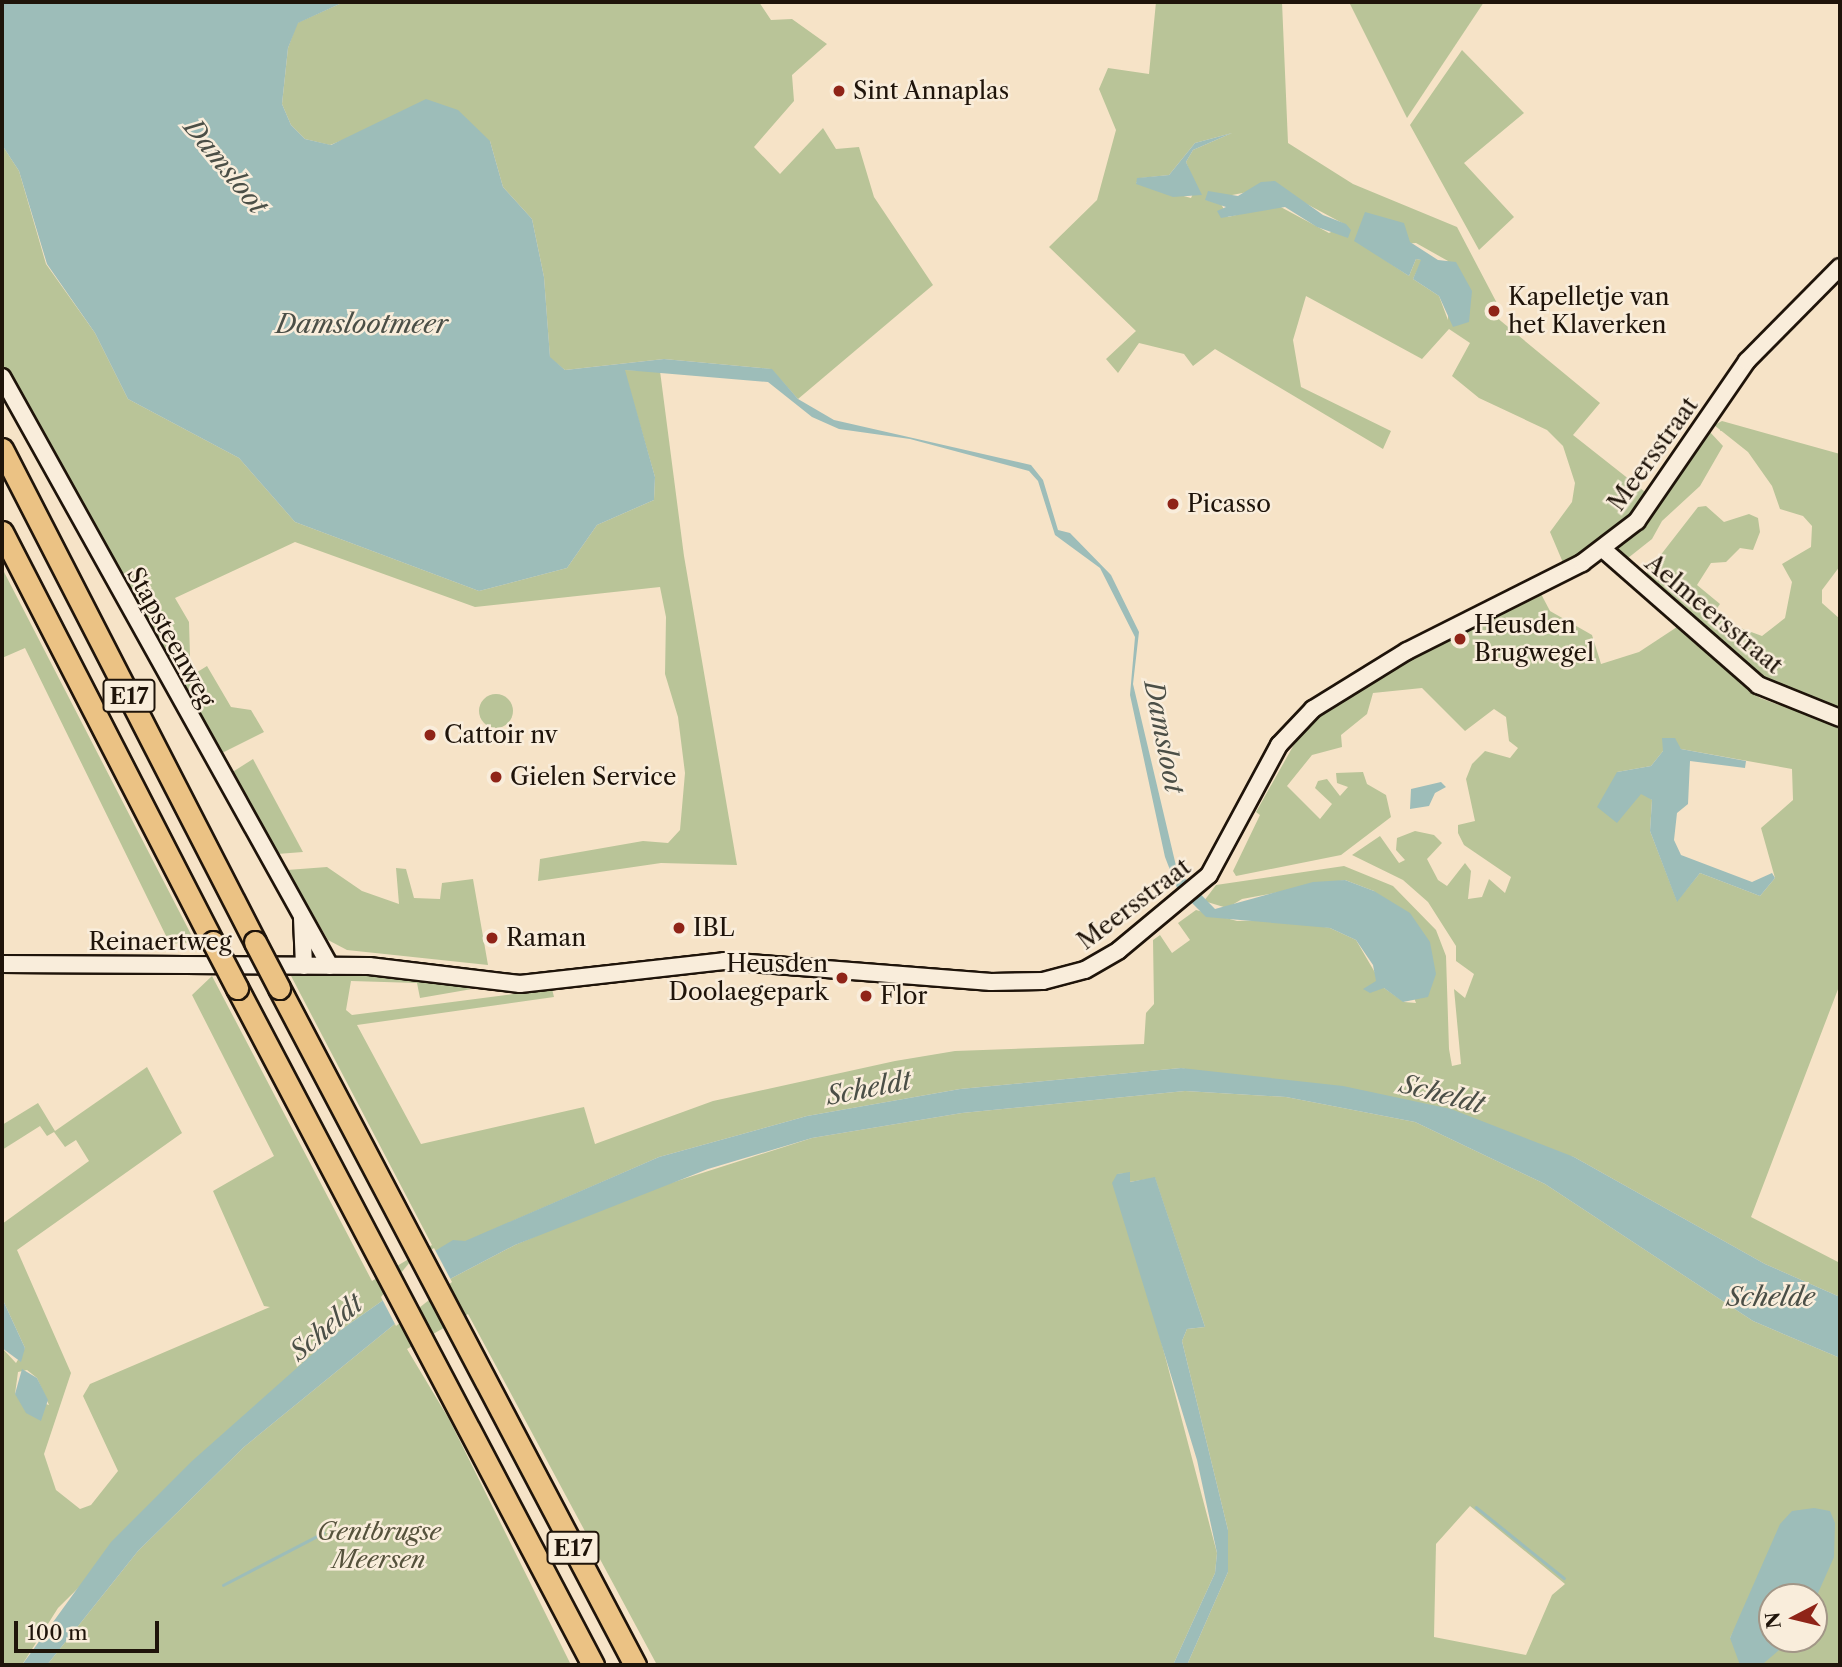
<!DOCTYPE html>
<style>
body{margin:0}
#map{position:relative;width:1842px;height:1667px;overflow:hidden;background:#f6e3c7;font-family:"Libre Caslon Text",serif}
div>[style]{position:absolute}
.green>*{inset:0;background:#b9c498}
.round{border-radius:50%}
.water>*{inset:0;background:#9dbdb9}
.pier>*{inset:0;background:#f6e3c7}
.stream>*{height:2.5px;margin:-1.25px;padding:0 1.25px;transform-origin:1.25px;border-radius:1.25px;background:#9dbdb9}
.roads{filter:drop-shadow(2px 0 #1f140a) drop-shadow(-2px 0 #1f140a) drop-shadow(0 2px #1f140a) drop-shadow(0 -2px #1f140a)}
.secondary>*{height:16px;margin:-8px;padding:0 8px;transform-origin:8px;border-radius:8px;background:#f9eddb}
.highway>*{height:21px;margin:-10.5px;padding:0 10.5px;transform-origin:10.5px;border-radius:10.5px;background:#ebc284}
.bridges{filter:drop-shadow(2px 0 #1f140a) drop-shadow(-2px 0 #1f140a) drop-shadow(0 2px #1f140a) drop-shadow(0 -2px #1f140a)}
.highway-bridge>*{height:21px;margin:-10.5px;padding:0 10.5px;transform-origin:10.5px;border-radius:10.5px;background:#ebc284}
.dots>*{width:19px;height:19px;translate:-50% -50%;box-sizing:border-box;border:4px solid #f9eddb;border-radius:50%}
span{translate:-50% -50%;white-space:nowrap;text-align:center;line-height:1.15;-webkit-text-stroke:5px #f9eddb;paint-order:stroke}
.shield-label span{padding:2px 5px;background:#f9eddb;border:2px solid;border-radius:5px;-webkit-text-stroke-width:0}
.shield-label{font-size:23px;color:#1f140a;font-weight:700}
.poi-label{font-size:24px;color:#1f140a}
.left{translate:0 -50%;text-align:left}
.right{translate:-100% -50%;text-align:right}
.street-label{font-size:24px;color:#1f140a}
.park-label{font-size:24px;color:#55523c;font-style:italic}
.water-label{font-size:26px;color:#4b4f47;font-style:italic}
.frame{position:absolute;inset:0;border:4px solid #1f140a;pointer-events:none}
.north{position:absolute;left:1758px;top:1583px;width:70px;height:70px;box-sizing:border-box;background:#f9eddb;border:2px solid #a29687;border-radius:50%;rotate:263deg;font-size:19px;font-weight:700;line-height:28px;text-align:center;color:#1f140a}
.north::after{content:'';display:block;margin:auto;width:24px;height:32px;background:#8f2418;clip-path:polygon(50% 0,100% 100%,50% 72%,0 100%)}
.scale{position:absolute;left:14px;top:1621px;width:145px;height:32px;box-sizing:border-box;border:4px solid #1f140a;border-top:0;padding-left:9px;font-size:21px;line-height:24px;white-space:nowrap;color:#1f140a;-webkit-text-stroke:5px #f9eddb;paint-order:stroke}
</style>
<div id="map">
<div class="green">
<div style="clip-path:polygon(344px 2px,759px 2px,771px 20px,792px 19px,827px 44px,792px 75px,794px 101px,754px 147px,780px 174px,823px 128px,836px 149px,859px 147px,874px 197px,933px 285px,798px 399px,771px 369px,664px 359px,565px 370px,550px 358px,544px 277px,532px 219px,503px 187px,490px 141px,356px 135px,330px 145px,305px 139px,291px 125px,282px 104px,288px 48px,297px 23px)"></div>
<div style="clip-path:polygon(evenodd,1156px 2px,1282px 2px,1288px 143px,1353px 184px,1457px 227px,1500px 309px,1491px 306px,1490px 312px,1600px 403px,1573px 435px,1649px 495px,1617px 531px,1564px 565px,1550px 532px,1572px 502px,1575px 483px,1563px 446px,1547px 430px,1479px 398px,1452px 376px,1470px 343px,1449px 329px,1422px 359px,1306px 296px,1293px 340px,1301px 387px,1391px 431px,1383px 449px,1215px 349px,1193px 366px,1184px 354px,1139px 343px,1118px 373px,1106px 359px,1136px 331px,1049px 247px,1097px 200px,1116px 130px,1099px 89px,1108px 68px,1149px 74px,1156px 2px,1232px 133px,1193px 150px,1186px 162px,1196px 187px,1191px 198px,1136px 183px,1141px 178px,1169px 175px,1195px 143px,1232px 133px,1156px 2px,1253px 191px,1303px 202px,1346px 225px,1329px 233px,1277px 205px,1228px 217px,1220px 202px,1206px 200px,1253px 191px,1156px 2px,1416px 243px,1448px 261px,1448px 320px,1439px 296px,1413px 279px,1422px 260px,1416px 259px,1409px 276px,1364px 246px,1416px 243px)"></div>
<div style="clip-path:polygon(1349px 2px,1484px 2px,1407px 118px)"></div>
<div style="clip-path:polygon(1462px 50px,1524px 113px,1464px 163px,1514px 217px,1479px 250px,1410px 125px)"></div>
<div style="clip-path:polygon(2px 145px,19px 171px,46px 264px,95px 333px,128px 399px,239px 458px,295px 522px,479px 591px,567px 568px,597px 525px,654px 500px,655px 477px,624px 370px,660px 371px,684px 556px,737px 865px,661px 863px,538px 881px,540px 859px,643px 841px,668px 843px,680px 830px,685px 773px,678px 717px,665px 674px,666px 617px,660px 587px,475px 607px,295px 542px,175px 598px,189px 622px,190px 656px,182px 669px,171px 672px,2px 363px)"></div>
<div style="clip-path:polygon(evenodd,1722px 421px,1840px 454px,1840px 566px,1822px 590px,1822px 603px,1840px 619px,1840px 984px,1751px 1217px,1840px 1263px,1840px 1297px,1765px 1264px,1574px 1157px,1181px 1068px,960px 1089px,807px 1116px,659px 1157px,412px 1265px,382px 1301px,335px 1334px,58px 1608px,22px 1665px,2px 1665px,2px 1348px,16px 1363px,25px 1348px,2px 1298px,2px 1224px,89px 1161px,76px 1140px,65px 1147px,54px 1132px,47px 1136px,40px 1126px,2px 1150px,2px 1125px,38px 1103px,55px 1131px,147px 1067px,182px 1133px,17px 1250px,71px 1373px,44px 1454px,56px 1490px,80px 1509px,91px 1505px,118px 1471px,83px 1396px,90px 1384px,270px 1307px,264px 1306px,213px 1191px,274px 1156px,192px 995px,212px 976px,372px 1281px,432px 1245px,290px 974px,414px 977px,472px 989px,420px 998px,417px 983px,351px 981px,346px 1010px,352px 1015px,552px 989px,554px 997px,357px 1025px,421px 1144px,584px 1107px,595px 1144px,713px 1101px,895px 1061px,955px 1051px,1144px 1044px,1146px 1013px,1154px 1004px,1153px 940px,1160px 935px,1172px 953px,1190px 940px,1178px 923px,1196px 910px,1237px 921px,1284px 920px,1330px 928px,1356px 940px,1384px 988px,1404px 1002px,1416px 1003px,1374px 891px,1345px 880px,1242px 899px,1227px 908px,1204px 901px,1216px 885px,1344px 866px,1393px 886px,1436px 930px,1446px 956px,1449px 1049px,1452px 1066px,1461px 1064px,1454px 989px,1465px 998px,1474px 974px,1456px 961px,1456px 946px,1428px 902px,1403px 880px,1352px 855px,1380px 836px,1399px 863px,1405px 860px,1396px 850px,1397px 838px,1415px 831px,1434px 835px,1442px 843px,1427px 859px,1438px 880px,1447px 886px,1465px 863px,1471px 871px,1468px 899px,1482px 897px,1489px 879px,1505px 893px,1511px 877px,1464px 845px,1458px 833px,1458px 825px,1475px 821px,1466px 779px,1472px 764px,1485px 751px,1510px 758px,1518px 748px,1509px 741px,1506px 717px,1494px 709px,1465px 731px,1422px 688px,1373px 693px,1367px 714px,1341px 735px,1342px 747px,1312px 755px,1287px 786px,1320px 819px,1332px 804px,1315px 788px,1318px 781px,1327px 779px,1340px 796px,1348px 787px,1337px 783px,1336px 773px,1363px 772px,1367px 784px,1386px 795px,1391px 817px,1341px 855px,1236px 876px,1233px 871px,1260px 815px,1256px 812px,1296px 741px,1321px 714px,1380px 675px,1540px 592px,1550px 611px,1592px 635px,1601px 664px,1639px 652px,1677px 627px,1760px 698px,1779px 705px,1784px 693px,1747px 673px,1642px 579px,1698px 507px,1706px 506px,1724px 522px,1749px 514px,1758px 518px,1760px 532px,1753px 550px,1740px 548px,1726px 562px,1711px 563px,1697px 585px,1720px 604px,1713px 614px,1727px 623px,1762px 636px,1785px 618px,1792px 582px,1782px 564px,1811px 547px,1812px 526px,1803px 516px,1780px 509px,1772px 486px,1748px 452px,1714px 425px,1722px 421px,1663px 738px,1681px 749px,1792px 769px,1793px 800px,1761px 828px,1775px 878px,1760px 896px,1700px 873px,1677px 901px,1650px 831px,1652px 800px,1617px 772px,1651px 766px,1663px 751px,1663px 738px,1722px 421px,27px 1370px,37px 1378px,49px 1405px,15px 1394px,18px 1372px,27px 1370px)"></div>
<div style="clip-path:polygon(1709px 431px,1723px 446px,1700px 486px,1662px 521px,1652px 539px,1623px 562px,1613px 553px,1645px 521px)"></div>
<div style="clip-path:polygon(2px 568px,195px 942px,170px 944px,25px 648px,2px 658px)"></div>
<div style="clip-path:polygon(207px 666px,231px 707px,251px 710px,264px 732px,218px 755px,178px 684px)"></div>
<div class="round" style="left:479px;top:694px;width:34px;height:34px"></div>
<div style="clip-path:polygon(253px 759px,303px 852px,277px 854px,231px 773px)"></div>
<div style="clip-path:polygon(327px 867px,362px 891px,399px 904px,396px 868px,406px 869px,414px 898px,440px 899px,442px 883px,473px 879px,488px 965px,347px 950px,328px 940px,287px 870px)"></div>
<div style="clip-path:polygon(evenodd,1185px 1091px,1286px 1097px,1415px 1122px,1545px 1184px,1753px 1321px,1840px 1358px,1840px 1665px,1187px 1665px,1228px 1572px,1228px 1530px,1182px 1341px,1187px 1329px,1205px 1327px,1155px 1178px,1129px 1182px,1130px 1173px,1117px 1174px,1217px 1553px,1215px 1573px,1173px 1665px,657px 1665px,468px 1314px,407px 1349px,449px 1419px,571px 1665px,47px 1665px,138px 1551px,244px 1447px,450px 1279px,515px 1245px,630px 1196px,812px 1138px,962px 1113px,1185px 1091px,1470px 1506px,1565px 1584px,1552px 1595px,1526px 1655px,1434px 1637px,1436px 1544px,1470px 1506px,1185px 1091px,1833px 1557px,1814px 1601px,1814px 1639px,1792px 1639px,1785px 1650px,1730px 1638px,1745px 1609px,1833px 1557px)"></div>
</div>
<div class="water">
<div style="clip-path:polygon(2px 2px,344px 2px,298px 23px,288px 48px,282px 104px,291px 125px,305px 139px,331px 145px,426px 99px,458px 110px,490px 141px,503px 187px,532px 219px,544px 277px,550px 357px,565px 370px,664px 359px,772px 369px,798px 399px,834px 420px,1031px 465px,1043px 480px,1058px 530px,1070px 533px,1111px 575px,1139px 632px,1133px 684px,1177px 870px,1215px 909px,1313px 882px,1345px 880px,1374px 891px,1410px 913px,1430px 942px,1436px 974px,1428px 997px,1403px 1002px,1384px 988px,1370px 993px,1363px 989px,1376px 981px,1373px 965px,1356px 940px,1330px 928px,1206px 917px,1177px 888px,1165px 857px,1130px 695px,1135px 637px,1100px 568px,1055px 535px,1038px 481px,1029px 471px,910px 439px,839px 429px,812px 417px,768px 382px,625px 370px,655px 477px,654px 500px,597px 525px,567px 568px,479px 591px,295px 522px,239px 458px,128px 399px,95px 333px,47px 264px,19px 171px,2px 145px)"></div>
<div style="clip-path:polygon(1232px 133px,1193px 150px,1186px 162px,1202px 195px,1173px 197px,1136px 184px,1137px 178px,1169px 175px,1195px 143px)"></div>
<div style="clip-path:polygon(1275px 181px,1323px 215px,1346px 224px,1351px 230px,1348px 238px,1317px 227px,1285px 207px,1221px 218px,1217px 211px,1226px 207px,1205px 200px,1208px 191px,1238px 196px,1261px 182px)"></div>
<div style="clip-path:polygon(1365px 212px,1404px 223px,1410px 242px,1438px 260px,1456px 262px,1472px 291px,1469px 322px,1453px 327px,1439px 296px,1413px 279px,1421px 260px,1416px 259px,1409px 276px,1354px 241px)"></div>
<div style="clip-path:polygon(1662px 738px,1675px 738px,1681px 749px,1746px 761px,1745px 768px,1690px 761px,1688px 804px,1677px 813px,1674px 840px,1681px 855px,1752px 882px,1772px 873px,1775px 878px,1760px 896px,1700px 873px,1677px 902px,1650px 831px,1652px 800px,1641px 794px,1617px 823px,1597px 807px,1617px 772px,1651px 766px,1663px 751px)"></div>
<div style="clip-path:polygon(1441px 782px,1446px 787px,1435px 793px,1429px 806px,1410px 809px,1411px 789px)"></div>
<div style="clip-path:polygon(1181px 1068px,1343px 1086px,1451px 1109px,1574px 1157px,1765px 1264px,1840px 1297px,1840px 1358px,1753px 1321px,1545px 1184px,1415px 1122px,1286px 1097px,1185px 1091px,962px 1113px,812px 1138px,708px 1169px,515px 1245px,450px 1279px,244px 1447px,138px 1551px,47px 1665px,22px 1665px,111px 1542px,192px 1461px,335px 1334px,382px 1301px,412px 1265px,453px 1240px,465px 1241px,659px 1157px,807px 1116px,960px 1089px)"></div>
<div style="clip-path:polygon(1130px 1172px,1130px 1182px,1155px 1177px,1205px 1327px,1187px 1329px,1182px 1341px,1228px 1530px,1228px 1572px,1187px 1665px,1173px 1665px,1215px 1573px,1217px 1553px,1197px 1460px,1112px 1183px,1117px 1174px)"></div>
<div style="clip-path:polygon(2px 1298px,25px 1348px,21px 1362px,2px 1348px)"></div>
<div style="clip-path:polygon(22px 1369px,37px 1378px,48px 1400px,41px 1421px,26px 1413px,15px 1394px)"></div>
<div style="clip-path:polygon(1814px 1508px,1830px 1511px,1835px 1523px,1834px 1557px,1815px 1600px,1772px 1597px,1772px 1639px,1792px 1639px,1764px 1663px,1740px 1665px,1730px 1638px,1780px 1524px,1792px 1511px)"></div>
</div>
<div class="pier">
<div style="clip-path:polygon(434px 1248px,452px 1282px,396px 1326px,381px 1297px,410px 1262px)"></div>
</div>
<div class="stream">
<div style="left:1476px;top:1507px;width:113px;rotate:38.9deg"></div>
<div style="left:223px;top:1585px;width:113px;rotate:-27.5deg"></div>
</div>
<div class="roads">
<div class="secondary">
<div style="left:2px;top:377px;width:674px;rotate:60.89deg"></div>
<div style="left:1604px;top:550px;width:205px;rotate:41.2deg"></div>
<div style="left:1758px;top:685px;width:88px;rotate:21.9deg"></div>
<div style="left:302px;top:918px;width:48px;rotate:87.6deg"></div>
<div style="left:2px;top:964px;width:367px;rotate:0.3deg"></div>
<div style="left:369px;top:966px;width:152px;rotate:6.8deg"></div>
<div style="left:520px;top:984px;width:205px;rotate:-6.4deg"></div>
<div style="left:724px;top:961px;width:268px;rotate:4.5deg"></div>
<div style="left:991px;top:982px;width:52px;rotate:-1.1deg"></div>
<div style="left:1043px;top:981px;width:43px;rotate:-14.7deg"></div>
<div style="left:1085px;top:970px;width:39px;rotate:-30deg"></div>
<div style="left:1119px;top:950px;width:117px;rotate:-39.8deg"></div>
<div style="left:1209px;top:875px;width:148px;rotate:-61.7deg"></div>
<div style="left:1279px;top:745px;width:50px;rotate:-46.6deg"></div>
<div style="left:1313px;top:709px;width:110px;rotate:-31.7deg"></div>
<div style="left:1407px;top:651px;width:196px;rotate:-26.7deg"></div>
<div style="left:1582px;top:563px;width:69px;rotate:-37.4deg"></div>
<div style="left:1637px;top:521px;width:194px;rotate:-55.5deg"></div>
<div style="left:1747px;top:361px;width:132px;rotate:-45.3deg"></div>
</div>
<div class="highway">
<div style="left:2px;top:449px;width:554px;rotate:62.83deg"></div>
<div style="left:2px;top:532px;width:461px;rotate:62.8deg"></div>
<div style="left:237px;top:988px;width:765px;rotate:62.26deg"></div>
<div style="left:279px;top:988px;width:765px;rotate:62.26deg"></div>
</div>
</div>
<div class="bridges">
<div class="highway-bridge">
<div style="left:213px;top:942px;width:52px;rotate:62.4deg"></div>
<div style="left:255px;top:942px;width:52px;rotate:62.4deg"></div>
</div>
</div>
<div class="dots">
<div style="left:839px;top:91px;background:#8f2418"></div>
<div style="left:1494px;top:311px;background:#8f2418"></div>
<div style="left:1173px;top:504px;background:#8f2418"></div>
<div style="left:1460px;top:639px;background:#8f2418"></div>
<div style="left:430px;top:735px;background:#8f2418"></div>
<div style="left:496px;top:777px;background:#8f2418"></div>
<div style="left:679px;top:928px;background:#8f2418"></div>
<div style="left:492px;top:938px;background:#8f2418"></div>
<div style="left:842px;top:978px;background:#8f2418"></div>
<div style="left:866px;top:996px;background:#8f2418"></div>
</div>
<div class="shield-label">
<span style="left:129px;top:696px">E17</span>
<span style="left:573px;top:1548px">E17</span>
</div>
<div class="poi-label">
<span class="left" style="left:853px;top:91px">Sint Annaplas</span>
<span class="left" style="left:1508px;top:311px">Kapelletje van<br>het Klaverken</span>
<span class="left" style="left:1187px;top:504px">Picasso</span>
<span class="left" style="left:1474px;top:639px">Heusden<br>Brugwegel</span>
<span class="left" style="left:444px;top:735px">Cattoir nv</span>
<span class="left" style="left:510px;top:777px">Gielen Service</span>
<span class="left" style="left:693px;top:928px">IBL</span>
<span class="left" style="left:506px;top:938px">Raman</span>
<span class="right" style="left:828px;top:978px">Heusden<br>Doolaegepark</span>
<span class="left" style="left:880px;top:996px">Flor</span>
</div>
<div class="street-label">
<span style="left:1653px;top:454px;rotate:-54deg">Meersstraat</span>
<span style="left:1714px;top:614px;rotate:40deg">Aelmeersstraat</span>
<span style="left:171px;top:637px;rotate:61deg">Stapsteenweg</span>
<span style="left:1134px;top:904px;rotate:-37deg">Meersstraat</span>
<span style="left:160px;top:942px">Reinaertweg</span>
</div>
<div class="park-label">
<span style="left:379px;top:1546px">Gentbrugse<br>Meersen</span>
</div>
<div class="water-label">
<span style="left:225px;top:167px;rotate:51deg">Damsloot</span>
<span style="left:362px;top:325px">Damslootmeer</span>
<span style="left:1163px;top:737px;rotate:79deg">Damsloot</span>
<span style="left:869px;top:1089px;rotate:-11deg">Scheldt</span>
<span style="left:1442px;top:1095px;rotate:15deg">Scheldt</span>
<span style="left:1771px;top:1298px">Schelde</span>
<span style="left:327px;top:1328px;rotate:-40deg">Scheldt</span>
</div>
<div class="frame"></div>
<div class="north">N</div>
<div class="scale">100 m</div>
</div>
